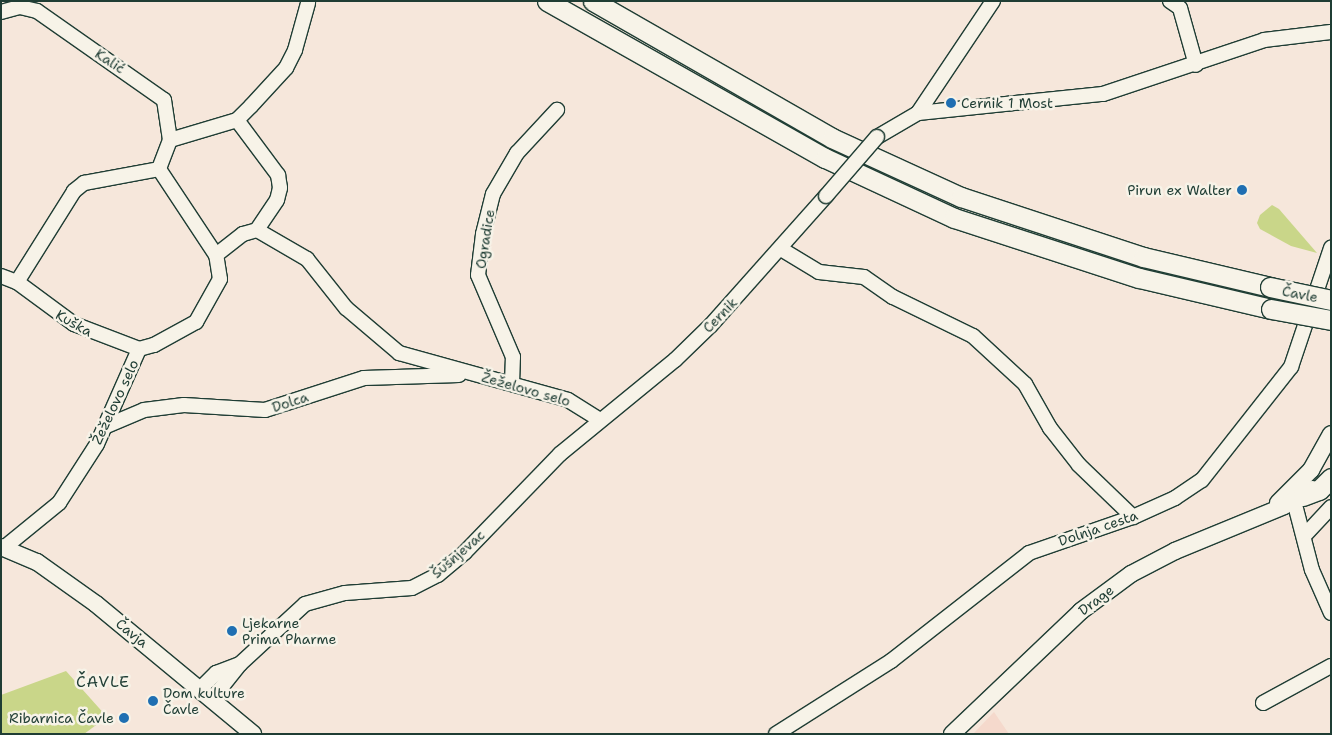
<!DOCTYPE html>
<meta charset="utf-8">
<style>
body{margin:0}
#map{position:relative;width:1332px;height:735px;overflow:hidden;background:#f6e7db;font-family:"Shantell Sans",sans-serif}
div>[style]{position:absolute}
.built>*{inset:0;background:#f5d9cc}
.green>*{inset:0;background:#c9d689}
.roads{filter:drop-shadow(1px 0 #1f3d34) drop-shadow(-1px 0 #1f3d34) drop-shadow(0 1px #1f3d34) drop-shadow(0 -1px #1f3d34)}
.minor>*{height:14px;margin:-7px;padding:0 7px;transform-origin:7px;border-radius:7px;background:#f7f3e8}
.major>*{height:16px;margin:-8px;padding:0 8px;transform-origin:8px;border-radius:8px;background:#f7f3e8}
.highway>*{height:19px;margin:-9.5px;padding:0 9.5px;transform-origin:9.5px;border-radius:9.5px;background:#f7f3e8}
.bridges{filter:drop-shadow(1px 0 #1f3d34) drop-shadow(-1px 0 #1f3d34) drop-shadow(0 1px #1f3d34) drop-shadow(0 -1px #1f3d34)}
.minor-bridge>*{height:14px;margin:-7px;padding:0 7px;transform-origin:7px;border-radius:7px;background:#f7f3e8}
.highway-bridge>*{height:19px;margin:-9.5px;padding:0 9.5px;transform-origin:9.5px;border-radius:9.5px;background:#f7f3e8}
.dots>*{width:14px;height:14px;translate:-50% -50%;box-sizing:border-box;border:2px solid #f7f3e8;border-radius:50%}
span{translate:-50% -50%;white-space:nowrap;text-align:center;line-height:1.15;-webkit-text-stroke:5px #f7f3e8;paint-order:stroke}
.street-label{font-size:14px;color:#1f3d34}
.poi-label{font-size:14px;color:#1f3d34}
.left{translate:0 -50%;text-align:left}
.right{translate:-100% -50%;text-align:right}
.quarter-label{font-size:16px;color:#1f3d34;letter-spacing:1px}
.frame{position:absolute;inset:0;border:2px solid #1f3d34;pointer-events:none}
</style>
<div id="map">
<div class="built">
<div style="clip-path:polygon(994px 712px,1009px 734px,973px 734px)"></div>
</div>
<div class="green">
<div style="clip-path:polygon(1272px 205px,1279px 209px,1317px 253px,1291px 246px,1260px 229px,1257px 223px,1260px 215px)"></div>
<div style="clip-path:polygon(66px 671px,107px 717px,84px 734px,1px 734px,1px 695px)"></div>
</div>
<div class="roads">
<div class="minor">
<div style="left:1170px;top:1px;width:12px;rotate:35deg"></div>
<div style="left:1180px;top:8px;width:59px;rotate:74.3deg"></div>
<div style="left:1px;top:12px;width:20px;rotate:-15deg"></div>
<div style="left:20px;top:7px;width:17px;rotate:13deg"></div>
<div style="left:37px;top:11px;width:155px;rotate:35deg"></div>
<div style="left:164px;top:100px;width:40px;rotate:81.5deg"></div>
<div style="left:170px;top:140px;width:31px;rotate:111deg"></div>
<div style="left:159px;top:169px;width:103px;rotate:56.5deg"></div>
<div style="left:918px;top:113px;width:135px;rotate:-56.2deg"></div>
<div style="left:237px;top:120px;width:69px;rotate:53.3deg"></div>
<div style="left:278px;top:175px;width:13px;rotate:81deg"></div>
<div style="left:280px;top:188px;width:12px;rotate:104deg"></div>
<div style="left:277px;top:200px;width:36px;rotate:124deg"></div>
<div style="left:877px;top:137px;width:48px;rotate:-30.3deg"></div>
<div style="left:918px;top:113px;width:186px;rotate:-5.9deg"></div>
<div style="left:1103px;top:94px;width:170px;rotate:-18.5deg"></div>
<div style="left:1264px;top:40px;width:67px;rotate:-6.8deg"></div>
<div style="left:170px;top:140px;width:70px;rotate:-16.6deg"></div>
<div style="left:237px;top:120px;width:20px;rotate:-45deg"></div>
<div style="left:251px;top:106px;width:52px;rotate:-47.4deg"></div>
<div style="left:286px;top:68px;width:20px;rotate:-63deg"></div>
<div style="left:295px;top:50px;width:49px;rotate:-74.5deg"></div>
<div style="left:781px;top:249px;width:44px;rotate:31.2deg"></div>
<div style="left:819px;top:272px;width:45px;rotate:6.3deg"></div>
<div style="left:864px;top:277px;width:35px;rotate:35deg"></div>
<div style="left:893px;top:297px;width:89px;rotate:26deg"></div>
<div style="left:973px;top:336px;width:71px;rotate:42.7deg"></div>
<div style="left:1025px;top:384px;width:51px;rotate:60.4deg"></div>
<div style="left:1050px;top:428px;width:47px;rotate:51.9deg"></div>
<div style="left:1079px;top:465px;width:75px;rotate:43.9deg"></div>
<div style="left:1px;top:276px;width:17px;rotate:21deg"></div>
<div style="left:17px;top:282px;width:71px;rotate:36.4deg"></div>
<div style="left:74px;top:324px;width:70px;rotate:21deg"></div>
<div style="left:17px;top:282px;width:107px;rotate:-57.9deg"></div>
<div style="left:74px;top:191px;width:13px;rotate:-39deg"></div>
<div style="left:84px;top:183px;width:76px;rotate:-10.6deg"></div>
<div style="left:512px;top:384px;width:27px;rotate:-88deg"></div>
<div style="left:513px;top:357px;width:89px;rotate:-113.1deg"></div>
<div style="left:478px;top:275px;width:41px;rotate:-83deg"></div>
<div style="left:483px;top:234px;width:41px;rotate:-76deg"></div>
<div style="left:493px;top:194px;width:48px;rotate:-59.7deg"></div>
<div style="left:517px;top:153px;width:59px;rotate:-47.1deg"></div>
<div style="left:104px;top:427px;width:43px;rotate:-23deg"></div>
<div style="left:144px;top:410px;width:40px;rotate:-7.1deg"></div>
<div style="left:184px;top:405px;width:81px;rotate:3.5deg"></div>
<div style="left:265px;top:410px;width:104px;rotate:-17.9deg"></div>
<div style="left:364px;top:378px;width:95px;rotate:-1.8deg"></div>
<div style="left:1294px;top:501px;width:71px;rotate:75.4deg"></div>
<div style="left:1312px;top:570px;width:47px;rotate:66.2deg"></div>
<div style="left:1305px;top:535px;width:38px;rotate:-47deg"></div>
<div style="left:5px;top:547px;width:70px;rotate:-39.2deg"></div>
<div style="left:59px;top:503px;width:70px;rotate:-57.2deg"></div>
<div style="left:97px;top:444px;width:104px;rotate:-66.1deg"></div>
<div style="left:139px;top:349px;width:16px;rotate:-15deg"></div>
<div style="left:154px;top:345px;width:48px;rotate:-28.7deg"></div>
<div style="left:196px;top:322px;width:49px;rotate:-60.8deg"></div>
<div style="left:220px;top:279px;width:24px;rotate:-99deg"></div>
<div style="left:216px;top:255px;width:34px;rotate:-38deg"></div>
<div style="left:243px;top:234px;width:15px;rotate:-16deg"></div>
<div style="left:257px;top:230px;width:58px;rotate:30.1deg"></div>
<div style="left:307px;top:259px;width:63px;rotate:51.5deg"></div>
<div style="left:346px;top:308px;width:70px;rotate:40.3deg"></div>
<div style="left:399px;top:353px;width:175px;rotate:15.5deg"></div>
<div style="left:568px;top:400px;width:38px;rotate:32deg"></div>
<div style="left:200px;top:689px;width:23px;rotate:-45deg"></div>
<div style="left:216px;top:673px;width:26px;rotate:-21deg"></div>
<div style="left:212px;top:699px;width:45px;rotate:-51.3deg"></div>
<div style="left:240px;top:664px;width:88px;rotate:-42.7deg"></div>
<div style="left:305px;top:604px;width:41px;rotate:-15.4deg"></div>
<div style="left:345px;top:593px;width:67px;rotate:-4.3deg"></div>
<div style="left:412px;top:588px;width:29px;rotate:-27deg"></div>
<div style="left:438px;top:575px;width:35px;rotate:-40deg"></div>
<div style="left:465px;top:552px;width:136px;rotate:-45.9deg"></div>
<div style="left:560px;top:454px;width:149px;rotate:-39.3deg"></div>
<div style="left:675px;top:360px;width:50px;rotate:-44.2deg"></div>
<div style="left:711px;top:325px;width:173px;rotate:-48.3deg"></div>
<div style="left:1263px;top:703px;width:77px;rotate:-28.6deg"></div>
<div style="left:776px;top:734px;width:136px;rotate:-32.4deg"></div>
<div style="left:891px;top:661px;width:175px;rotate:-38deg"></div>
<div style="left:1029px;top:553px;width:110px;rotate:-19.1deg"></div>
<div style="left:1133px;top:517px;width:46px;rotate:-24.3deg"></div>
<div style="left:1175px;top:498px;width:32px;rotate:-34deg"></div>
<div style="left:1202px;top:480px;width:144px;rotate:-51.8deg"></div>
<div style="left:1291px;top:367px;width:126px;rotate:-71.4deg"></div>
</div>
<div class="major">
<div style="left:1278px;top:503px;width:47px;rotate:-45deg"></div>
<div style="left:1311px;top:470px;width:41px;rotate:-60.9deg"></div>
<div style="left:1px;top:547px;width:39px;rotate:23deg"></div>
<div style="left:37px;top:562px;width:72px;rotate:35.4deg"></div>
<div style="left:96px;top:604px;width:204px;rotate:39.6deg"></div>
<div style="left:952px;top:734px;width:178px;rotate:-43.6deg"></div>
<div style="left:1081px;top:611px;width:62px;rotate:-36.5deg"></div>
<div style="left:1131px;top:574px;width:50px;rotate:-27.6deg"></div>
<div style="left:1175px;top:551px;width:118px;rotate:-22.4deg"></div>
<div style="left:1284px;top:506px;width:33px;rotate:-31deg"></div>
</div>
<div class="highway">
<div style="left:547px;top:1px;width:319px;rotate:29.5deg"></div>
<div style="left:825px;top:158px;width:142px;rotate:24.9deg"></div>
<div style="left:954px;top:218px;width:194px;rotate:18deg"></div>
<div style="left:1139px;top:278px;width:136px;rotate:13.2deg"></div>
<div style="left:593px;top:1px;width:275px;rotate:29.8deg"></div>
<div style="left:832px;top:138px;width:142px;rotate:24.6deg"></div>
<div style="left:961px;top:197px;width:192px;rotate:18.2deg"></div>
<div style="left:1143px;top:257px;width:130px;rotate:13.3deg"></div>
<div style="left:1303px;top:496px;width:17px;rotate:-21deg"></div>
<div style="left:1319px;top:490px;width:17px;rotate:-45deg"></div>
</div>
</div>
<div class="bridges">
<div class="minor-bridge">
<div style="left:826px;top:196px;width:78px;rotate:-49.2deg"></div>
</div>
<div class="highway-bridge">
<div style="left:1270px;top:287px;width:62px;rotate:12deg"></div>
<div style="left:1271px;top:309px;width:61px;rotate:10.4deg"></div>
</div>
</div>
<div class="dots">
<div style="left:951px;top:103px;background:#1f6fb2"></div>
<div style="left:1242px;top:190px;background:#1f6fb2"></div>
<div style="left:232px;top:631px;background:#1f6fb2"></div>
<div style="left:153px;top:701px;background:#1f6fb2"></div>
<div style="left:124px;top:718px;background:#1f6fb2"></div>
</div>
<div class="street-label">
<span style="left:110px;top:61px;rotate:33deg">Kalić</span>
<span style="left:485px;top:239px;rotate:-81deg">Ogradice</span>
<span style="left:1300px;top:294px;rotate:11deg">Čavle</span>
<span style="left:720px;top:315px;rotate:-46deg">Cernik</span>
<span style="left:74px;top:323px;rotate:29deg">Kuška</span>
<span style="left:526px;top:389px;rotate:16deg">Žeželovo selo</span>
<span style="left:115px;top:402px;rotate:-65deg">Žeželovo selo</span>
<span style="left:290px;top:402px;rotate:-18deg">Dolca</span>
<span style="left:1098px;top:528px;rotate:-19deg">Dolnja cesta</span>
<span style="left:458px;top:554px;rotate:-41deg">Šušnjevac</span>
<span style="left:1096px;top:600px;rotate:-37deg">Drage</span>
<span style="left:132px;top:633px;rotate:39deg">Čavja</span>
</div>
<div class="poi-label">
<span class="left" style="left:961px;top:103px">Cernik 1 Most</span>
<span class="right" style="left:1232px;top:190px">Pirun ex Walter</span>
<span class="left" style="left:242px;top:631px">Ljekarne<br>Prima Pharme</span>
<span class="left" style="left:163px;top:701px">Dom kulture<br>Čavle</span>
<span class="right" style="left:114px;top:718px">Ribarnica Čavle</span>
</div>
<div class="quarter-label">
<span style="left:103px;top:682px">ČAVLE</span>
</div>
<div class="frame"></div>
</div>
